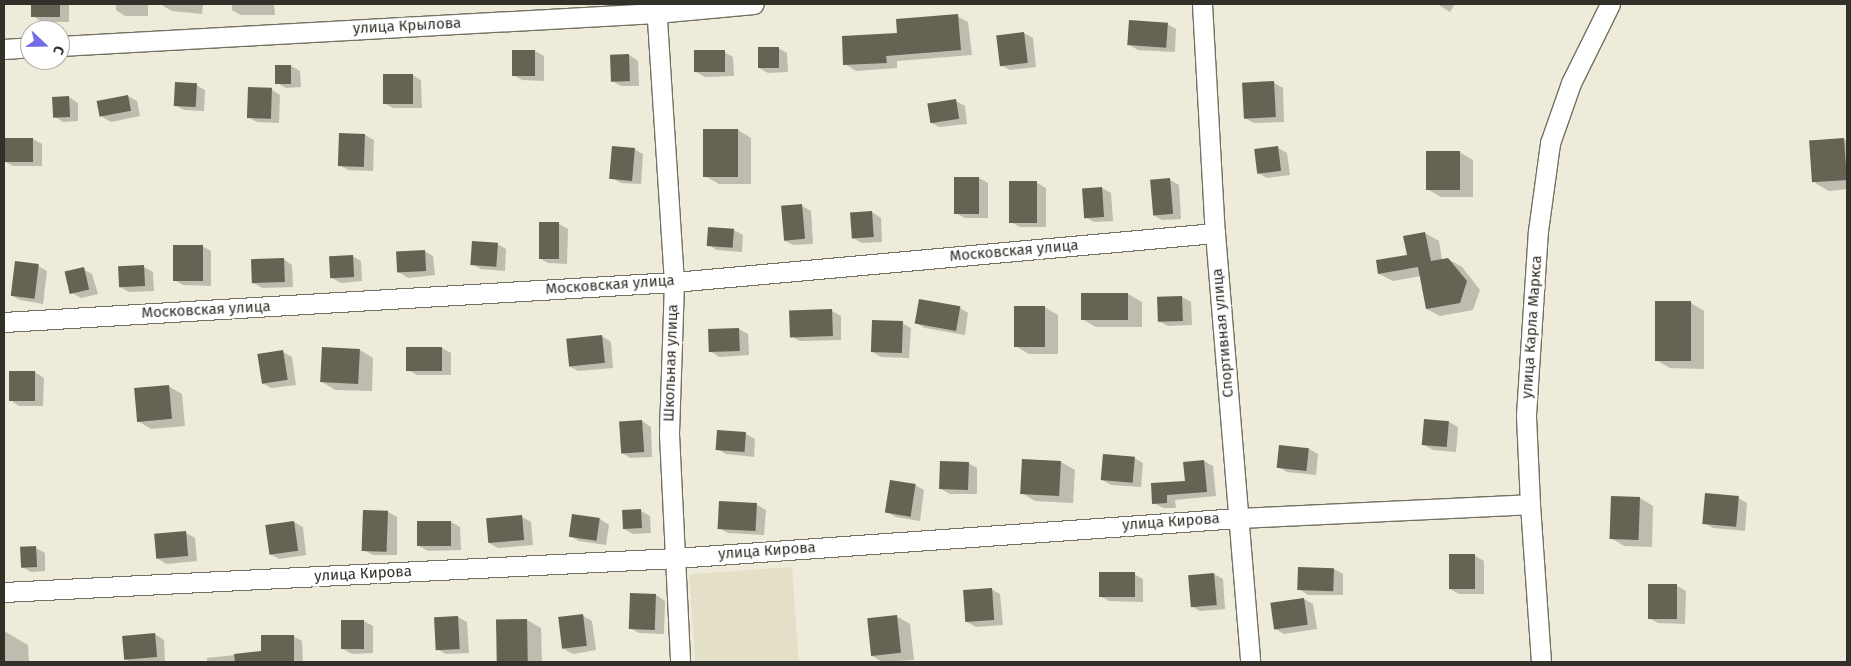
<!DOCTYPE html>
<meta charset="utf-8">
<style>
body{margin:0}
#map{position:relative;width:1851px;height:666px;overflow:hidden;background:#eeebda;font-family:"Fira Sans",sans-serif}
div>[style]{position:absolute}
.built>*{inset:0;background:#e4e0c8;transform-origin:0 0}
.shadow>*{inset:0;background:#0003}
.building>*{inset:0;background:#656354;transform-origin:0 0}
.roads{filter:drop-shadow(1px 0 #737162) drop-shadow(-1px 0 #737162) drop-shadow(0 1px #737162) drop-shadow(0 -1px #737162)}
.minor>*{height:19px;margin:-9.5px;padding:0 9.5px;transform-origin:9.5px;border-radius:9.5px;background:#fff}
span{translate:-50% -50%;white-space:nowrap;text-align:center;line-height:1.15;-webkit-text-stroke:5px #fff;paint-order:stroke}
.street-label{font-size:15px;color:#313029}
.frame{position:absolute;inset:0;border:5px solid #313029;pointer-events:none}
.north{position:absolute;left:20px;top:20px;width:50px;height:50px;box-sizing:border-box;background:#fff;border:1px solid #adaca9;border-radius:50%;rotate:111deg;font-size:14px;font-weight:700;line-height:20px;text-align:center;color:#313029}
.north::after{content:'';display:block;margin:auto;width:18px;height:22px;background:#726ce6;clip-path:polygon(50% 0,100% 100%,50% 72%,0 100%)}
</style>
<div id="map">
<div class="built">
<div style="left:792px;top:567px;width:95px;height:103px;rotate:86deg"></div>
</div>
<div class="shadow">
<div style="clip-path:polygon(33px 4px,69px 4px,69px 22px,42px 22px,33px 16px)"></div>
<div style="clip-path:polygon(116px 4px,148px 4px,148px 16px,125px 16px,116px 10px)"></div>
<div style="clip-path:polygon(164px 4px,203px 4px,202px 14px,172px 11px,163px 6px)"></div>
<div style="clip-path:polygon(232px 4px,274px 4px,275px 15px,241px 15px,232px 10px)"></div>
<div style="clip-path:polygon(1437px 4px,1455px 4px,1450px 12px)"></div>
<div style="clip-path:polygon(957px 16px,968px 22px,972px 55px,897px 61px,897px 68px,856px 71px,845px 64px)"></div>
<div style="clip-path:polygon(1167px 24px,1176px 29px,1175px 52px,1138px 50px,1129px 45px)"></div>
<div style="clip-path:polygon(1024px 33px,1033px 38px,1036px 67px,1010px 70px,1001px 65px)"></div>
<div style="clip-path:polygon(778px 48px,787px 53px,788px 72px,768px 73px,759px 68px)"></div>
<div style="clip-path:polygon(513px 51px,535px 51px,544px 56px,544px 81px,522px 80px,513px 75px)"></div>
<div style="clip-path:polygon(724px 52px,733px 57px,734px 76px,705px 77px,696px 72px)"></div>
<div style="clip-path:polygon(629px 55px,638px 61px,639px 86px,621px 86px,612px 81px)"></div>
<div style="clip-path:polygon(291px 66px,300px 71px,301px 87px,286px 88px,277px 83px)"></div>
<div style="clip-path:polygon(412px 75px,421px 80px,422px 108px,393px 108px,384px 103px)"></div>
<div style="clip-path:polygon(1274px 83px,1283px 88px,1284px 122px,1254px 123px,1245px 118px)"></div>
<div style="clip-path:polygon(196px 85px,205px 90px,204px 111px,184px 110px,175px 105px)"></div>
<div style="clip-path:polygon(271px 89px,280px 95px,279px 123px,257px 122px,248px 117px)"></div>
<div style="clip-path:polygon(128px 96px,137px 101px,140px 116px,111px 122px,102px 117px)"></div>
<div style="clip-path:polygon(69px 97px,78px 103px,78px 121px,63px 122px,54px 116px)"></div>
<div style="clip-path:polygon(956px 101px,965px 106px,967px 124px,939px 127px,930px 122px)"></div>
<div style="clip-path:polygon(738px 130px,751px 138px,751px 184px,719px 184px,705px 176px)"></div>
<div style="clip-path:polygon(365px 135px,374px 140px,373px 171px,348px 170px,339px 165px)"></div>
<div style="clip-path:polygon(4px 139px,33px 139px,42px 144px,42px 166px,13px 166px,4px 161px)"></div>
<div style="clip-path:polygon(1844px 139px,1847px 141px,1847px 189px,1829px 191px,1815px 183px)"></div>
<div style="clip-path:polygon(1278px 148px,1287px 153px,1290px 175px,1267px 178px,1258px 173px)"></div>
<div style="clip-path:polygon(634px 149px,643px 154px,641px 184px,621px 183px,612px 178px)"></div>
<div style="clip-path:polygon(1459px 152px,1473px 160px,1473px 197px,1441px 197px,1427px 189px)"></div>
<div style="clip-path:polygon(979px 178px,988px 183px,988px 218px,965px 218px,956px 213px)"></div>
<div style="clip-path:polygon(1170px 180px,1179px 185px,1181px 219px,1162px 220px,1153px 215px)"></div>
<div style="clip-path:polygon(1037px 183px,1046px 188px,1046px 227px,1020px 227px,1011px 222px)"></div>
<div style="clip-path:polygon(1102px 188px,1111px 193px,1113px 221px,1094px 222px,1085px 217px,1083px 189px)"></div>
<div style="clip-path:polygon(802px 206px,811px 211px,813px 244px,793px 245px,784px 240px)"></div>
<div style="clip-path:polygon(872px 212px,881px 218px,882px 242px,862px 243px,853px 238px)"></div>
<div style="clip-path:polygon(559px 224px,568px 229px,567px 264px,548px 263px,539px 258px)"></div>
<div style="clip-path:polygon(709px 229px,734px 230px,743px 235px,742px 252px,717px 250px,708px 245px)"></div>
<div style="clip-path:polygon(1425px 233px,1439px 241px,1442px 260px,1448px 259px,1462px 267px,1480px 290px,1473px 310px,1440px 316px,1427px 309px,1421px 276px,1393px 281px,1379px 274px,1408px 256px)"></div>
<div style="clip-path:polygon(497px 244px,506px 249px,505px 271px,481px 269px,472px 264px)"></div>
<div style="clip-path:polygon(202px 246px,211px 251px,211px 286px,183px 285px,174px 280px)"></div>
<div style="clip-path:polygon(424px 251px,433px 256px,435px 275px,408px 278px,399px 272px)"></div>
<div style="clip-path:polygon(352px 256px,361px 261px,362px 281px,341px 283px,332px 278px)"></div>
<div style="clip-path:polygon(283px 259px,292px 265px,293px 287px,262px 288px,253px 283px)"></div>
<div style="clip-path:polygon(38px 266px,47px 271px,43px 304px,20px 300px,11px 295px)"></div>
<div style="clip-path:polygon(144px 267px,153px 272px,154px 291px,129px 292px,120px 287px)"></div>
<div style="clip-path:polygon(83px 269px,92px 274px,98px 294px,81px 298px,72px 293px)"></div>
<div style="clip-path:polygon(1083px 294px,1128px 294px,1142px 302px,1142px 327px,1096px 327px,1082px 319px)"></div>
<div style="clip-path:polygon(1182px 297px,1191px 302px,1192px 325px,1168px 326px,1159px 321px)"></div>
<div style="clip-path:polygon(1691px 303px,1704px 311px,1704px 369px,1670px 368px,1656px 360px)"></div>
<div style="clip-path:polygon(1044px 307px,1058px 315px,1058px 354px,1029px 354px,1015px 346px)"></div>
<div style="clip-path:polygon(960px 308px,968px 313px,965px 335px,925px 328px,916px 323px)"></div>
<div style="clip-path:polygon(832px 311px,841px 316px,841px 340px,800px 341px,791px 336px)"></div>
<div style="clip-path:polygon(902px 323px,911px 328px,909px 358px,881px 357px,872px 352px)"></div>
<div style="clip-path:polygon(739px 329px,748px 334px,749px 355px,719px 357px,710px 351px,709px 330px)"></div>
<div style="clip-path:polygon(602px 336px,611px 342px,613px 368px,578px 371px,569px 366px)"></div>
<div style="clip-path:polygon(442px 348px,451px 353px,451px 375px,417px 375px,408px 370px)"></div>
<div style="clip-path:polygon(360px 350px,373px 358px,372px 391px,335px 390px,322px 382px)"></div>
<div style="clip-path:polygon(283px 352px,292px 357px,296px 385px,271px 388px,262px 383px)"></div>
<div style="clip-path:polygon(35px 372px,44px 378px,43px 406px,19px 406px,10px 400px)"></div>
<div style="clip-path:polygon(168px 386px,182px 394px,185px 426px,151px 429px,138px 421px)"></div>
<div style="clip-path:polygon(642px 421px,651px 427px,652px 457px,630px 458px,621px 452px,620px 422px)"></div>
<div style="clip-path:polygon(1449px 422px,1458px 427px,1456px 452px,1433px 450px,1424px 445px)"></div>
<div style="clip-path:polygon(718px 431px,746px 434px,755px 439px,754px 457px,726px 454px,717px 449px)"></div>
<div style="clip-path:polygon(1280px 446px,1309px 449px,1318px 454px,1316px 475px,1287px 472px,1278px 467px)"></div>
<div style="clip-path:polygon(1134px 458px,1143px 463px,1141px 487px,1111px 485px,1102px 480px)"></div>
<div style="clip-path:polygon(1023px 460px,1061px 462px,1075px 470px,1073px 503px,1035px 501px,1022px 493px)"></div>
<div style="clip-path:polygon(1204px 461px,1213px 466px,1216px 496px,1175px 500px,1176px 508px,1163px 508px,1154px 503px,1186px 483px,1185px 463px)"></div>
<div style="clip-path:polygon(968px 463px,977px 468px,977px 494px,950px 494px,941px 489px)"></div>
<div style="clip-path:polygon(915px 485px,924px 490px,920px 521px,896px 517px,887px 512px)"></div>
<div style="clip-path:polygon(1640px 498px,1653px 506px,1652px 547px,1624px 546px,1611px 538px)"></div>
<div style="clip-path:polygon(1738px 498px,1747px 503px,1745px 531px,1713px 528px,1704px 523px)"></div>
<div style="clip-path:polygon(757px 505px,766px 510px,764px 535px,728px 533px,719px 528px)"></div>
<div style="clip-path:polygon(641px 511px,650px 516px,651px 533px,633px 534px,624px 529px)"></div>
<div style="clip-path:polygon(388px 512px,397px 517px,397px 555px,373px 555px,364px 550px)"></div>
<div style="clip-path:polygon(522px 517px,531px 522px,533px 545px,498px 548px,489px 543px)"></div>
<div style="clip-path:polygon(600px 519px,609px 525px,606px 545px,579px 541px,570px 536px)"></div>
<div style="clip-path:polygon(294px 522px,303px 527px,306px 555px,279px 559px,270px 554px)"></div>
<div style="clip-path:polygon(451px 522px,460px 527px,461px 550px,428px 551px,419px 546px,418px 523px)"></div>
<div style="clip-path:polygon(186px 533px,195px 538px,197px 561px,166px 564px,157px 558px)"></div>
<div style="clip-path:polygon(36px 548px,45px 553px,45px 571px,31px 572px,22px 567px)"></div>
<div style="clip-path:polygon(1475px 556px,1484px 561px,1484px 594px,1459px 594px,1450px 589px)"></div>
<div style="clip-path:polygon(1334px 569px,1343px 574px,1343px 595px,1308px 595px,1299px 589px)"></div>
<div style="clip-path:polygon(1134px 574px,1143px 579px,1143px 602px,1109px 601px,1100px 596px)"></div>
<div style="clip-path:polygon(1214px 574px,1223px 579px,1225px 609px,1200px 611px,1191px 606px)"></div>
<div style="clip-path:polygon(1649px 585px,1677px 586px,1686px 591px,1685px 624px,1658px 623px,1649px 618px)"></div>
<div style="clip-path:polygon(991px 589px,1000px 594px,1003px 625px,976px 627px,967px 622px)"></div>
<div style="clip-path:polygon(656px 595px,665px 601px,664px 634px,639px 633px,630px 628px)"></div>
<div style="clip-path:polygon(1304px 599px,1313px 604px,1317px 629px,1284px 634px,1275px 629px)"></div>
<div style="clip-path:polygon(583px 616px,592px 621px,596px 650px,573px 654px,564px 649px)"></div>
<div style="clip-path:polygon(896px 616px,910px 624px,914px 660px,883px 662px,872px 656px)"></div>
<div style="clip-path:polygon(458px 617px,467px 622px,469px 653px,446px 654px,437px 649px)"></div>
<div style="clip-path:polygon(527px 620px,541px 628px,542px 662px,498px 662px,497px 621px)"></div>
<div style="clip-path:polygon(364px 621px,373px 626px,373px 653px,352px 654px,343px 649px)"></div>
<div style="clip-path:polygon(4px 631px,28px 645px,29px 662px,4px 662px)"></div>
<div style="clip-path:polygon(155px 634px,164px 640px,165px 662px,131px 662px,125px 659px)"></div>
<div style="clip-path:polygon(293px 636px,302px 641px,303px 662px,207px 662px,207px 658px,263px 652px)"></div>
</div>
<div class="building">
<div style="left:31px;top:4px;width:29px;height:13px"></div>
<div style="clip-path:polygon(958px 14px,961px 50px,886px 56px,887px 63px,843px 65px,842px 36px,897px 33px,896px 19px)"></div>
<div style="left:1129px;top:20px;width:39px;height:25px;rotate:4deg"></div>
<div style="left:1024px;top:32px;width:31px;height:28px;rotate:83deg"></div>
<div style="left:758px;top:47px;width:21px;height:21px"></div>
<div style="left:512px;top:50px;width:23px;height:26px"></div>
<div style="left:725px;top:50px;width:22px;height:31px;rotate:90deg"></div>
<div style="left:629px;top:54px;width:27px;height:19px;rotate:88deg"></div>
<div style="left:275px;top:65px;width:16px;height:19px"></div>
<div style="left:383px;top:74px;width:30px;height:30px"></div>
<div style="left:1274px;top:81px;width:36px;height:32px;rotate:87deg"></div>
<div style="left:175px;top:82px;width:22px;height:24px;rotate:3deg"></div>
<div style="left:248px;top:87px;width:24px;height:31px;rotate:2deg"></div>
<div style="left:128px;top:95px;width:16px;height:32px;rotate:79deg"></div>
<div style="left:69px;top:96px;width:21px;height:17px;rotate:87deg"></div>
<div style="left:956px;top:99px;width:20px;height:29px;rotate:81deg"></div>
<div style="left:703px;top:129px;width:35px;height:48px"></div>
<div style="left:339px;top:133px;width:26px;height:33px;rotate:2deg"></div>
<div style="left:4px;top:138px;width:29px;height:24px"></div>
<div style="left:1844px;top:138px;width:42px;height:35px;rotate:86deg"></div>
<div style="left:612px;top:146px;width:23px;height:33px;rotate:5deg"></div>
<div style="left:1278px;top:146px;width:25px;height:24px;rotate:83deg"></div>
<div style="left:1426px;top:151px;width:34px;height:39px"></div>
<div style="left:954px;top:177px;width:25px;height:37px"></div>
<div style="left:1170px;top:178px;width:36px;height:20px;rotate:85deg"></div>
<div style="left:1037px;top:181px;width:42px;height:28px;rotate:90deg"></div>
<div style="left:1102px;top:187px;width:30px;height:20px;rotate:86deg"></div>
<div style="left:802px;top:204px;width:35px;height:21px;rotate:85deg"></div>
<div style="left:872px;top:211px;width:26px;height:22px;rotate:86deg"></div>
<div style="left:539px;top:222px;width:20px;height:37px"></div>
<div style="left:708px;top:227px;width:26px;height:19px;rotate:4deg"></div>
<div style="clip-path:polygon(1425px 232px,1431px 261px,1448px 258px,1467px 281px,1460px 303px,1426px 309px,1418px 267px,1378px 274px,1376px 260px,1407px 255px,1403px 236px)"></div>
<div style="left:472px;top:241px;width:26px;height:24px;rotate:4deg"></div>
<div style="left:173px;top:245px;width:30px;height:36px"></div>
<div style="left:425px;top:250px;width:21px;height:29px;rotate:87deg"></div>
<div style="left:353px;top:255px;width:22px;height:24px;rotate:87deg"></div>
<div style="left:284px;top:258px;width:24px;height:33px;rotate:88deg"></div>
<div style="left:15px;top:261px;width:24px;height:35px;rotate:7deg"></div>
<div style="left:144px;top:265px;width:21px;height:26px;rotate:87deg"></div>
<div style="left:84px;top:267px;width:23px;height:20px;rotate:77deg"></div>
<div style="left:1081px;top:293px;width:47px;height:27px"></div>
<div style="left:1182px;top:296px;width:25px;height:25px;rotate:88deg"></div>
<div style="left:919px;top:299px;width:42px;height:25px;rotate:10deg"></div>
<div style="left:1655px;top:301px;width:36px;height:60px"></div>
<div style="left:1014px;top:306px;width:31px;height:41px"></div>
<div style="left:832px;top:309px;width:27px;height:43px;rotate:88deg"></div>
<div style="left:872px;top:320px;width:31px;height:32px;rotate:2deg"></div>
<div style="left:739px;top:328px;width:23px;height:31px;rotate:88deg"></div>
<div style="left:602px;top:335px;width:28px;height:36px;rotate:84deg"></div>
<div style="left:322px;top:347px;width:38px;height:35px;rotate:3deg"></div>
<div style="left:406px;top:347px;width:36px;height:24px"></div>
<div style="left:283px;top:350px;width:30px;height:26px;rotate:81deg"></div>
<div style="left:9px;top:371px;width:26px;height:30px"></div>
<div style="left:169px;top:385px;width:34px;height:35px;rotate:85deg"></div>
<div style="left:1424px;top:419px;width:25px;height:26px;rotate:5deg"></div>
<div style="left:642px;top:420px;width:32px;height:23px;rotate:86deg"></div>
<div style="left:717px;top:430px;width:29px;height:20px;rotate:4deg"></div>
<div style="left:1279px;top:445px;width:30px;height:23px;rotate:6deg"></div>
<div style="left:1103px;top:454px;width:32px;height:26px;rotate:5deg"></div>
<div style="left:1022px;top:459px;width:39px;height:35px;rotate:3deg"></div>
<div style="clip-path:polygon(1204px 460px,1207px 492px,1167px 495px,1167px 503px,1152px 504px,1151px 483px,1185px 481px,1183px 462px)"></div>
<div style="left:940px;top:461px;width:29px;height:28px;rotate:2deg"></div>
<div style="left:890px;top:480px;width:26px;height:33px;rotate:9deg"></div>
<div style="left:1705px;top:493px;width:34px;height:31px;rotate:5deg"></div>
<div style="left:1611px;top:496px;width:29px;height:43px;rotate:2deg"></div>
<div style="left:719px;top:501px;width:38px;height:28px;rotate:3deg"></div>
<div style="left:641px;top:509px;width:19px;height:19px;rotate:87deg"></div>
<div style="left:363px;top:510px;width:25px;height:41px;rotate:2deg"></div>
<div style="left:572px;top:514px;width:28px;height:23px;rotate:8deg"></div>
<div style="left:522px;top:515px;width:25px;height:36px;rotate:85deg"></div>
<div style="left:294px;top:521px;width:30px;height:29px;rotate:82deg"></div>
<div style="left:417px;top:521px;width:34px;height:25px"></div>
<div style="left:186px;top:531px;width:25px;height:32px;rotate:85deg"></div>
<div style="left:36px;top:546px;width:21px;height:16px;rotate:87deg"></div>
<div style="left:1449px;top:554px;width:26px;height:35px"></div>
<div style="left:1298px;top:567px;width:36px;height:23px;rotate:2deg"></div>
<div style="left:1099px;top:572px;width:36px;height:25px"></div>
<div style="left:1214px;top:573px;width:32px;height:26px;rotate:85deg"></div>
<div style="left:1648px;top:584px;width:29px;height:35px"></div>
<div style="left:992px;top:588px;width:32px;height:29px;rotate:86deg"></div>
<div style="left:630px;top:593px;width:26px;height:36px;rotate:2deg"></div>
<div style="left:1304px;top:598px;width:27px;height:34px;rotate:82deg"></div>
<div style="left:583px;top:614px;width:32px;height:25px;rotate:83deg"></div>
<div style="left:897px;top:615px;width:38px;height:30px;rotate:84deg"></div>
<div style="left:458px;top:616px;width:33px;height:24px;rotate:87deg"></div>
<div style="left:527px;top:619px;width:43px;height:31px;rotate:89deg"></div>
<div style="left:341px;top:620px;width:23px;height:29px"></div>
<div style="left:155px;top:633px;width:24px;height:33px;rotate:85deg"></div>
<div style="clip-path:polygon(261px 635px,294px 635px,294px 662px,235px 662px,234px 654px,261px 651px)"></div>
</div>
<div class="roads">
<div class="minor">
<div style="left:656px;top:4px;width:279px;rotate:86.3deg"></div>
<div style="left:674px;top:282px;width:152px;rotate:91.9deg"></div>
<div style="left:669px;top:434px;width:228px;rotate:87.2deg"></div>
<div style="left:1202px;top:4px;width:229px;rotate:86.8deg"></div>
<div style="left:1215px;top:233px;width:430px;rotate:85.3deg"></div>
<div style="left:60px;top:46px;width:597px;rotate:-3.17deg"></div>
<div style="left:656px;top:13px;width:98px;rotate:-5.2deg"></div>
<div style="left:4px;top:49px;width:26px;rotate:-4deg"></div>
<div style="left:4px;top:322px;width:671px;rotate:-3.42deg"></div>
<div style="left:674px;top:282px;width:543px;rotate:-5.18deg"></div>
<div style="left:4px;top:592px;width:672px;rotate:-2.9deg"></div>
<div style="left:675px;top:558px;width:564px;rotate:-4.06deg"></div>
<div style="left:1238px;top:518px;width:292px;rotate:-2.7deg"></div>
<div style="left:1541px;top:662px;width:158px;rotate:-94deg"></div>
<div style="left:1530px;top:504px;width:89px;rotate:-92.6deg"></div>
<div style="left:1526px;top:415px;width:184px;rotate:-86.3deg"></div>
<div style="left:1538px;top:231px;width:89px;rotate:-82.2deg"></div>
<div style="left:1550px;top:143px;width:64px;rotate:-70.7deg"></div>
<div style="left:1571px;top:83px;width:88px;rotate:-63.7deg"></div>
</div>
</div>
<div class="street-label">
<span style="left:407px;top:26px;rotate:-3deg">улица Крылова</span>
<span style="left:1014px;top:251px;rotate:-5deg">Московская улица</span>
<span style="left:610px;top:285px;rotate:-4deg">Московская улица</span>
<span style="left:206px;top:310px;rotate:-3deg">Московская улица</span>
<span style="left:1532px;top:327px;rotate:-86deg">улица Карла Маркса</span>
<span style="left:1223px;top:333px;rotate:-95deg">Спортивная улица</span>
<span style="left:671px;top:363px;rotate:-88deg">Школьная улица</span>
<span style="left:1171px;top:522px;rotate:-4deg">улица Кирова</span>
<span style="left:767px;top:551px;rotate:-4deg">улица Кирова</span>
<span style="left:363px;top:574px;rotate:-3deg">улица Кирова</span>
</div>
<div class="frame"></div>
<div class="north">С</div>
</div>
